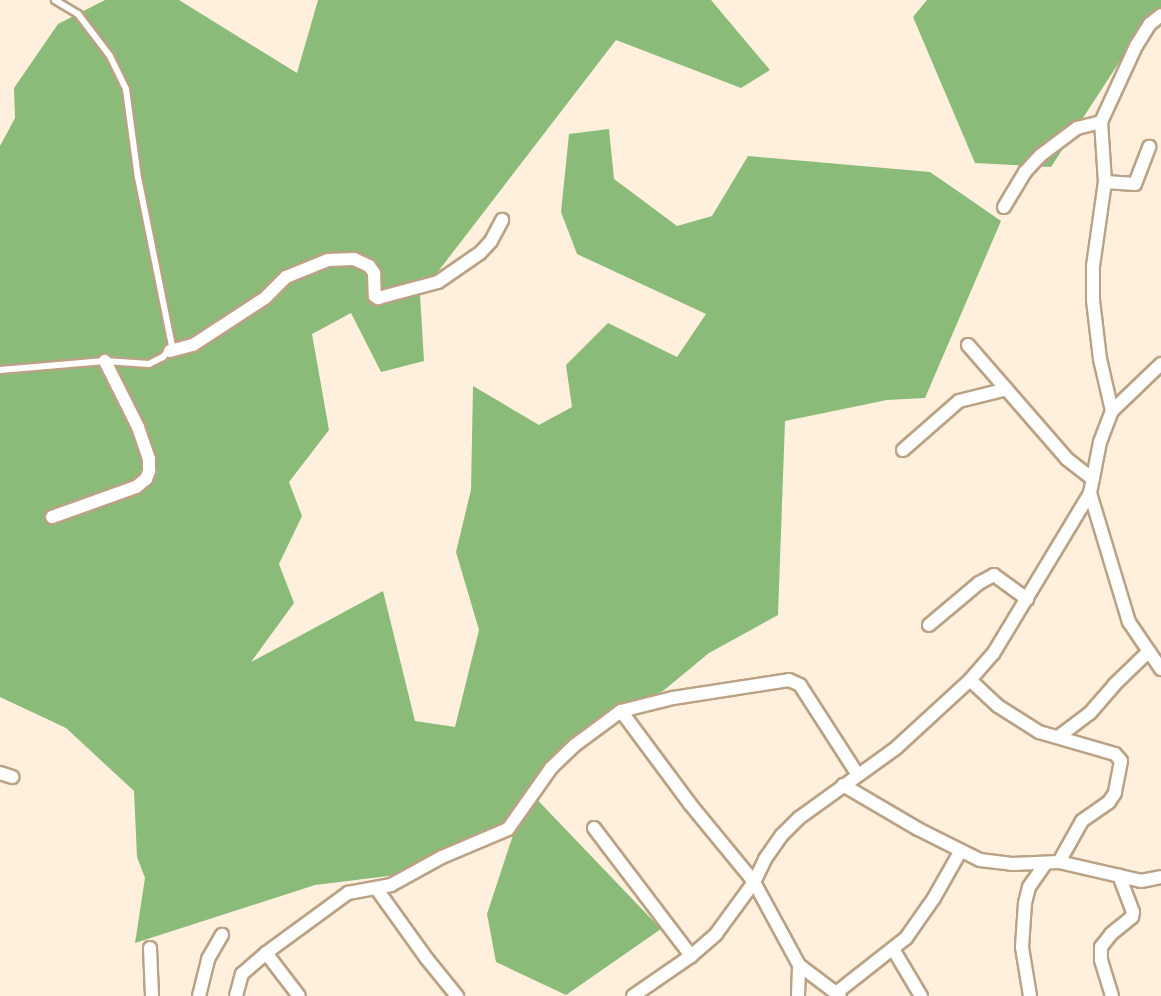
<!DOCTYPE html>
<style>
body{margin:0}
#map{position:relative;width:1161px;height:996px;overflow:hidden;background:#ffefdd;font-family:Arial,sans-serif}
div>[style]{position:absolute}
.forest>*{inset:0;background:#8abb78}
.roads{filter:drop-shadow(2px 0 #baa285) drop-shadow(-2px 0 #baa285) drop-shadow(0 2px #baa285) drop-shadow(0 -2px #baa285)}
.service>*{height:6px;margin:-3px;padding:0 3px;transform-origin:3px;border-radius:3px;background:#fff}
.minor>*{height:12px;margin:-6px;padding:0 6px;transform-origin:6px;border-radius:6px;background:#fff}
span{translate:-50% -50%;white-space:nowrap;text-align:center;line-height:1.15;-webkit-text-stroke:6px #fff;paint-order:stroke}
</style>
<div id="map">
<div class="forest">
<div style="clip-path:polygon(105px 0,179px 0,297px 73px,318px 0,711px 0,770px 70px,741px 88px,616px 40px,420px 295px,424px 361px,381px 372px,351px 313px,312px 334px,329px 430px,289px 482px,302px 516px,279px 564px,294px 603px,251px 662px,383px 591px,415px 721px,455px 727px,479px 630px,456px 552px,471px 490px,473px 386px,539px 425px,572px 407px,566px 365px,608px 323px,677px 357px,706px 314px,577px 254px,561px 212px,569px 134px,609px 129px,614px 179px,677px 226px,712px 216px,748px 156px,930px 172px,1001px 221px,925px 398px,887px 400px,785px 421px,778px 615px,709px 653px,663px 691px,614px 711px,547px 760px,527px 789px,661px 929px,566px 995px,496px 962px,487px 914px,513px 835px,440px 864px,388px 876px,315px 885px,135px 943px,145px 878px,137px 857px,134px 791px,66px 728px,0 697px,0 146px,15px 118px,14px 88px,58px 24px)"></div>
<div style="clip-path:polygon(927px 0,1161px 0,1161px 11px,1148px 18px,1051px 167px,975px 163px,913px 17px)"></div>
</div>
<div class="roads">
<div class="service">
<div style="left:0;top:370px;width:105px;rotate:-4.9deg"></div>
<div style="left:105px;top:361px;width:44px;rotate:3.9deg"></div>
<div style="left:149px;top:364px;width:16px;rotate:-27deg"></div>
<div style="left:163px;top:357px;width:14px;rotate:-51deg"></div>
<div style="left:172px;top:346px;width:171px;rotate:-101.4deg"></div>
<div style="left:138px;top:178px;width:90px;rotate:-97.7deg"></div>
<div style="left:126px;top:89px;width:37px;rotate:-116deg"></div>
<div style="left:110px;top:56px;width:53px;rotate:-127.3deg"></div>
<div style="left:78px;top:14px;width:27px;rotate:-149deg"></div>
</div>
<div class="minor">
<div style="left:1105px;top:182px;width:30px;rotate:4deg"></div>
<div style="left:1135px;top:184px;width:40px;rotate:-69deg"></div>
<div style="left:1004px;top:207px;width:41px;rotate:-59deg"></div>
<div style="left:1025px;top:172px;width:23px;rotate:-47deg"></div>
<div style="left:1041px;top:155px;width:45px;rotate:-36.9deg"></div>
<div style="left:1077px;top:128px;width:25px;rotate:-14deg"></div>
<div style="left:968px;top:345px;width:151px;rotate:49deg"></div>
<div style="left:1067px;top:459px;width:33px;rotate:38deg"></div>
<div style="left:170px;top:351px;width:24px;rotate:-15deg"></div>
<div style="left:193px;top:345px;width:86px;rotate:-33.1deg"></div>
<div style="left:265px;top:298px;width:30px;rotate:-45deg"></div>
<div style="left:286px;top:277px;width:45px;rotate:-22deg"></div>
<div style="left:328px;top:260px;width:26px;rotate:-2deg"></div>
<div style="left:354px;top:259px;width:17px;rotate:25deg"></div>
<div style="left:369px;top:266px;width:9px;rotate:54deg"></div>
<div style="left:374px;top:273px;width:23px;rotate:88deg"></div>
<div style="left:375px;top:296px;width:4px;rotate:34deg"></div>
<div style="left:378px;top:298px;width:62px;rotate:-14.9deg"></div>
<div style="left:438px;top:282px;width:51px;rotate:-34.6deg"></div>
<div style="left:480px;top:253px;width:16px;rotate:-47deg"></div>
<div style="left:491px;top:241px;width:24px;rotate:-62deg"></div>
<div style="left:1112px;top:411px;width:53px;rotate:-103deg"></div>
<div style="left:1100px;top:359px;width:59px;rotate:-96.8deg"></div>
<div style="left:1093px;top:300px;width:34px;rotate:-90deg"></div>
<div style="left:1093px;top:266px;width:85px;rotate:-81.9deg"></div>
<div style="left:1105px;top:182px;width:60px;rotate:-93.8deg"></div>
<div style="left:1101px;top:122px;width:84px;rotate:-65.3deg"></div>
<div style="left:1136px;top:46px;width:26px;rotate:-58deg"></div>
<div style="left:1150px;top:24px;width:14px;rotate:-39deg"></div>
<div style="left:903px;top:450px;width:74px;rotate:-41.2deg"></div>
<div style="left:959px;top:401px;width:49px;rotate:-14deg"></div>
<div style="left:1090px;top:493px;width:135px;rotate:73.2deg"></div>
<div style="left:1129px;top:622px;width:57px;rotate:55.8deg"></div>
<div style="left:52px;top:517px;width:89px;rotate:-19.7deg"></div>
<div style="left:136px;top:487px;width:13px;rotate:-39deg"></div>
<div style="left:146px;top:479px;width:9px;rotate:-69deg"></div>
<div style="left:149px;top:471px;width:12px;rotate:-90deg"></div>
<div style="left:149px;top:459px;width:34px;rotate:-109deg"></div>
<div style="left:138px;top:427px;width:74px;rotate:-116.6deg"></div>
<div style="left:929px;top:625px;width:65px;rotate:-40deg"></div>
<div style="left:979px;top:583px;width:17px;rotate:-28deg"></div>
<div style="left:994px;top:575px;width:41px;rotate:36deg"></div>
<div style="left:970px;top:680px;width:38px;rotate:43deg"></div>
<div style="left:998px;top:706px;width:49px;rotate:32.4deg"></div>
<div style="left:1039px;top:732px;width:79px;rotate:16.1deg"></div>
<div style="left:1115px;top:754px;width:9px;rotate:49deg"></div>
<div style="left:1121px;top:761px;width:33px;rotate:101deg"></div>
<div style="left:1115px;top:793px;width:11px;rotate:124deg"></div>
<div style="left:1109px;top:802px;width:33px;rotate:145deg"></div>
<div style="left:1082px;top:821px;width:47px;rotate:119.3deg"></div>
<div style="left:621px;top:711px;width:116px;rotate:53.4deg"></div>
<div style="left:690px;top:804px;width:101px;rotate:50.6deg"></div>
<div style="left:754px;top:882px;width:94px;rotate:61.5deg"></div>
<div style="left:799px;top:965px;width:51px;rotate:37.1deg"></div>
<div style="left:1058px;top:737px;width:40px;rotate:-37deg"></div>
<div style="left:1090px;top:713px;width:37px;rotate:-49deg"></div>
<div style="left:1114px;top:685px;width:46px;rotate:-44.1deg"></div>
<div style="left:0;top:773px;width:13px;rotate:18deg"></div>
<div style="left:843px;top:785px;width:87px;rotate:30.4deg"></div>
<div style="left:918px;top:829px;width:69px;rotate:26.6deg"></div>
<div style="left:980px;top:860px;width:32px;rotate:7deg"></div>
<div style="left:1012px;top:864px;width:47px;rotate:-2.4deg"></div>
<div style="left:1059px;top:862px;width:84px;rotate:13deg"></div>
<div style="left:1141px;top:881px;width:20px;rotate:-11deg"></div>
<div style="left:594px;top:828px;width:161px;rotate:52.8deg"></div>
<div style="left:376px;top:888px;width:87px;rotate:54.3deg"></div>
<div style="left:427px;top:959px;width:48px;rotate:51deg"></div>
<div style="left:150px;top:948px;width:48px;rotate:87.6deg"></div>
<div style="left:893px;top:949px;width:55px;rotate:59.2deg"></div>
<div style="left:266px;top:953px;width:102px;rotate:-36.2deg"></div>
<div style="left:348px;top:893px;width:44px;rotate:-10.5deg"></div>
<div style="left:391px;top:885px;width:58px;rotate:-28.8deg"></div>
<div style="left:442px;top:857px;width:72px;rotate:-23deg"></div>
<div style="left:508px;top:829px;width:75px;rotate:-54.8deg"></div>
<div style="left:551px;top:768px;width:33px;rotate:-44deg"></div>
<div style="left:575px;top:745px;width:57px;rotate:-36.5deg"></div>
<div style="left:621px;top:711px;width:54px;rotate:-14deg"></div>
<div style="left:673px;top:698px;width:117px;rotate:-8.8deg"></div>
<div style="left:789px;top:680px;width:12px;rotate:24deg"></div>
<div style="left:800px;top:685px;width:107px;rotate:57.2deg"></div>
<div style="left:836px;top:993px;width:89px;rotate:-38.2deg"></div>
<div style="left:906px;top:938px;width:49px;rotate:-55deg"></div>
<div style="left:934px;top:898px;width:53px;rotate:-60.5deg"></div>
<div style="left:199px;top:996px;width:38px;rotate:-76deg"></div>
<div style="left:208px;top:959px;width:28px;rotate:-60deg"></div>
<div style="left:236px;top:996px;width:23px;rotate:-75deg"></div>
<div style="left:242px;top:974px;width:32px;rotate:-41deg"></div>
<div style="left:266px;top:953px;width:54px;rotate:52.5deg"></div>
<div style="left:633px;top:996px;width:70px;rotate:-34.6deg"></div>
<div style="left:691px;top:956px;width:33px;rotate:-41deg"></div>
<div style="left:716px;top:934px;width:64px;rotate:-53.8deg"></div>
<div style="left:754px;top:882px;width:25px;rotate:-64deg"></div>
<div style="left:765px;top:859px;width:29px;rotate:-55deg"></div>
<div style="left:782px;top:835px;width:24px;rotate:-45deg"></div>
<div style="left:799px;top:818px;width:120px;rotate:-35.8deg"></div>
<div style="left:896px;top:748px;width:100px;rotate:-42.6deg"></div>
<div style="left:970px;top:680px;width:35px;rotate:-49deg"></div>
<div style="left:993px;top:654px;width:188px;rotate:-58.9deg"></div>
<div style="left:1090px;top:493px;width:52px;rotate:-78.9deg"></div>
<div style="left:1100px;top:442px;width:33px;rotate:-69deg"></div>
<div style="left:1112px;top:411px;width:68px;rotate:-43.8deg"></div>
<div style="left:798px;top:996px;width:31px;rotate:-88deg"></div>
<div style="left:1030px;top:996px;width:50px;rotate:-99.3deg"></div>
<div style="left:1022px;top:947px;width:44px;rotate:-86.1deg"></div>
<div style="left:1025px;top:903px;width:16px;rotate:-76deg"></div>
<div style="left:1029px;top:887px;width:29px;rotate:-55deg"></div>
<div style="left:1112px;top:996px;width:38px;rotate:-107deg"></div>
<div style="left:1101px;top:960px;width:13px;rotate:-90deg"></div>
<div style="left:1101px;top:947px;width:16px;rotate:-52deg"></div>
<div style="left:1111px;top:934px;width:27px;rotate:-39deg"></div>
<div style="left:1132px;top:917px;width:5px;rotate:-79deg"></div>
<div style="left:1133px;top:912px;width:39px;rotate:-111deg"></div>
</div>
</div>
</div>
